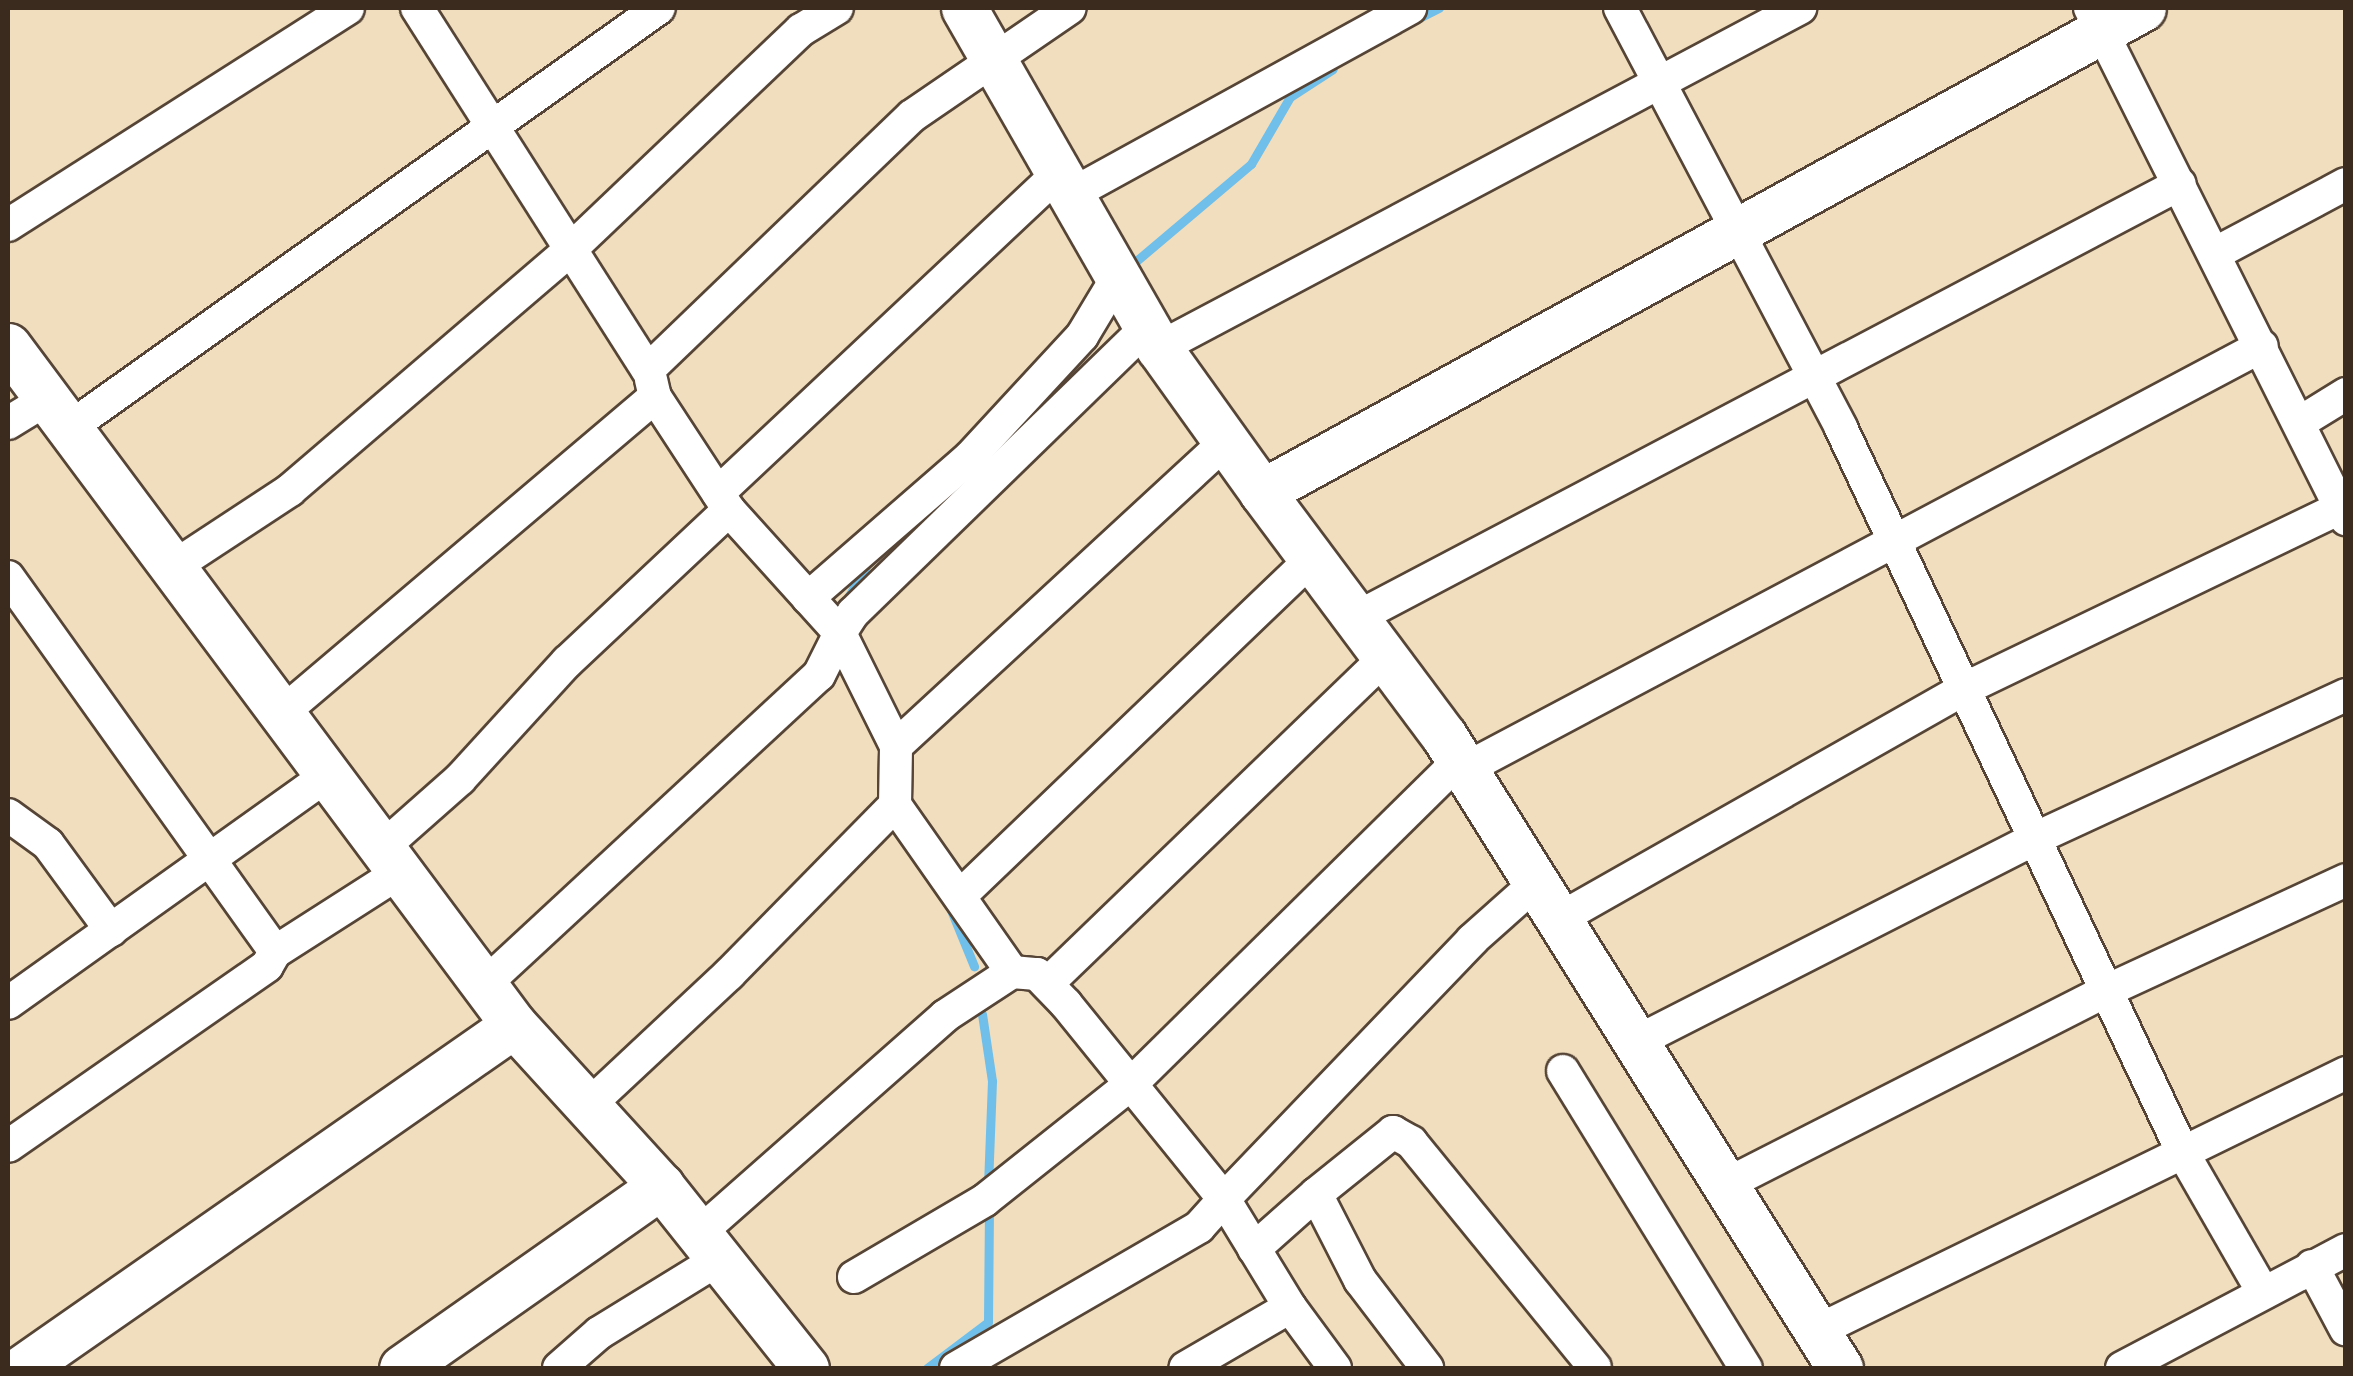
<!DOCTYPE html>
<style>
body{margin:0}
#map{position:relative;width:2353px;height:1376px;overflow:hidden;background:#f0debe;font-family:"Comic Neue",sans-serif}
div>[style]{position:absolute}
.stream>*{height:9px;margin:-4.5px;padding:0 4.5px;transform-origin:4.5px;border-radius:4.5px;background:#6fbfea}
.roads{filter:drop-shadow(2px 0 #564536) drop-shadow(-2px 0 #564536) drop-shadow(0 2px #564536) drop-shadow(0 -2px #564536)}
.street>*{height:32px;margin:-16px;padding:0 16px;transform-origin:16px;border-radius:16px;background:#fff}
.secondary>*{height:45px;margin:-22.5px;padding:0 22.5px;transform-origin:22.5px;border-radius:22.5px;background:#fff}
span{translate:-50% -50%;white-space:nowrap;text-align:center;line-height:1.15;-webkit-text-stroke:8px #fff;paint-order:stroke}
.frame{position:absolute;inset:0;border:10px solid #3b2a1e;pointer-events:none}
</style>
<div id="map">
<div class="stream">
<div style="left:1415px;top:20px;width:27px;rotate:-27deg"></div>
<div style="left:1135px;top:262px;width:152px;rotate:-40.2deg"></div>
<div style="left:1251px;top:164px;width:78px;rotate:-59.8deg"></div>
<div style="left:1290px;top:97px;width:51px;rotate:-33.1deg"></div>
<div style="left:846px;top:601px;width:39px;rotate:-60deg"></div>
<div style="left:951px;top:910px;width:61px;rotate:67.7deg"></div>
<div style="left:982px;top:1014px;width:68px;rotate:81.5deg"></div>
<div style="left:992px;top:1081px;width:105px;rotate:92.2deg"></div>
<div style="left:927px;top:1368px;width:76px;rotate:-37deg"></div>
<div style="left:988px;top:1322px;width:116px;rotate:-89.5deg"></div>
</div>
<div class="roads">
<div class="street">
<div style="left:417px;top:8px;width:429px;rotate:57.5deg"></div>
<div style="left:648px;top:370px;width:366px;rotate:-43.9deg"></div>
<div style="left:912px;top:116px;width:191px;rotate:-34.4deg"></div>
<div style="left:1620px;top:8px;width:475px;rotate:62.2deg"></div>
<div style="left:1841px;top:428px;width:802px;rotate:64.75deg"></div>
<div style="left:2183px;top:1153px;width:160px;rotate:60.1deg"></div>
<div style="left:2090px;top:8px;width:572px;rotate:63.39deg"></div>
<div style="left:1072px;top:194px;width:386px;rotate:-28.8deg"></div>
<div style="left:8px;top:225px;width:403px;rotate:-32.5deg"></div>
<div style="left:2216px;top:253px;width:147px;rotate:-28deg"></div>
<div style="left:1159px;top:348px;width:726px;rotate:-27.94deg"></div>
<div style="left:8px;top:423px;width:46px;rotate:-31.6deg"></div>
<div style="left:2299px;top:423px;width:55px;rotate:-31.7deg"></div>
<div style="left:69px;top:428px;width:724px;rotate:-35.45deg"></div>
<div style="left:718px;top:493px;width:469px;rotate:-43.2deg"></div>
<div style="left:173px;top:567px;width:140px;rotate:-33.3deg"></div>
<div style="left:290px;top:490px;width:370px;rotate:-40.6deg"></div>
<div style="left:571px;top:249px;width:318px;rotate:-43.6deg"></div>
<div style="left:801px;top:30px;width:42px;rotate:-31.4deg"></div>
<div style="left:8px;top:577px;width:460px;rotate:54.5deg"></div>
<div style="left:275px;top:952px;width:16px;rotate:120deg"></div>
<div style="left:267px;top:966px;width:315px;rotate:145.2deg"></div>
<div style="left:808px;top:598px;width:215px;rotate:-41deg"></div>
<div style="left:970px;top:457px;width:165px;rotate:-47.2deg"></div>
<div style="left:1082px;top:336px;width:70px;rotate:-59deg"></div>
<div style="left:1356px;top:618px;width:931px;rotate:-27.78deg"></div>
<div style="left:282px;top:713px;width:489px;rotate:-40.3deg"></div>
<div style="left:655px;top:397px;width:18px;rotate:-103deg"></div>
<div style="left:896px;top:746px;width:449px;rotate:-42.7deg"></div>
<div style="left:1465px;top:769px;width:902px;rotate:-27.96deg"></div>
<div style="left:8px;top:815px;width:49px;rotate:35.9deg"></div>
<div style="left:48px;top:844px;width:107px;rotate:53.8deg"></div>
<div style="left:382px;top:848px;width:104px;rotate:-41.5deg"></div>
<div style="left:460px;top:779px;width:159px;rotate:-47.6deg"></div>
<div style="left:567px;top:662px;width:222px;rotate:-43.2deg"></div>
<div style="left:729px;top:510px;width:135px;rotate:-123.2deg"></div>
<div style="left:960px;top:896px;width:487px;rotate:-43.8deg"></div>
<div style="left:1559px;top:919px;width:466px;rotate:-29.6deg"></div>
<div style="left:1964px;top:689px;width:417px;rotate:-25.7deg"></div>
<div style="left:275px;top:952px;width:148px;rotate:-32.6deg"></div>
<div style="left:1012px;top:972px;width:204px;rotate:-125deg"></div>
<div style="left:895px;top:805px;width:59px;rotate:-89deg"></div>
<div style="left:896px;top:746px;width:126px;rotate:-116.4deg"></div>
<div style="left:840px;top:633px;width:24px;rotate:-57deg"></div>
<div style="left:853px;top:613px;width:410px;rotate:-44.2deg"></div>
<div style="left:1047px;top:984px;width:470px;rotate:-44deg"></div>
<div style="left:484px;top:985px;width:456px;rotate:-42.8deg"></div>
<div style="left:819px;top:675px;width:47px;rotate:-63.4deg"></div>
<div style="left:840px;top:633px;width:166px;rotate:-132.1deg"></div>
<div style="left:8px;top:1003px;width:393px;rotate:-35.5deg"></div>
<div style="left:1636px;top:1042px;width:447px;rotate:-27deg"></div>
<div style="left:2034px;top:839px;width:344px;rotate:-24.8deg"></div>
<div style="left:1563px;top:1071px;width:349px;rotate:58.4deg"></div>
<div style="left:588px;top:1106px;width:193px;rotate:-43.1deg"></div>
<div style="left:729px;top:974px;width:237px;rotate:-45.5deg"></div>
<div style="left:1725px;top:1185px;width:428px;rotate:-27deg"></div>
<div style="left:2106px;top:991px;width:264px;rotate:-24.8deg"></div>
<div style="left:1316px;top:1194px;width:99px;rotate:-38.8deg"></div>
<div style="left:1393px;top:1132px;width:21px;rotate:29deg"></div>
<div style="left:1411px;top:1142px;width:291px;rotate:50.8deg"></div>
<div style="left:697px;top:1235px;width:331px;rotate:-41.4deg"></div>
<div style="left:945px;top:1016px;width:80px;rotate:-33.3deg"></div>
<div style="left:1012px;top:972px;width:25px;rotate:5deg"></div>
<div style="left:1037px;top:974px;width:42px;rotate:46deg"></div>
<div style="left:1066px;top:1004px;width:251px;rotate:51deg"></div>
<div style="left:1224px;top:1199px;width:359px;rotate:-46.2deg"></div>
<div style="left:1472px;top:940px;width:86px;rotate:-41.7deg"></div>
<div style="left:1254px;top:1249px;width:83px;rotate:-41.6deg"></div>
<div style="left:1316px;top:1194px;width:97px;rotate:62.9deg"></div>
<div style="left:1360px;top:1280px;width:111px;rotate:52.7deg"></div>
<div style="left:2312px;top:1266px;width:72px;rotate:62deg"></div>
<div style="left:854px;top:1277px;width:152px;rotate:-30.4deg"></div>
<div style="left:985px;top:1200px;width:186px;rotate:-38.5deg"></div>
<div style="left:1131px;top:1084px;width:460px;rotate:-44.6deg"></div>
<div style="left:1290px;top:1307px;width:76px;rotate:53.6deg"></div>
<div style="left:1817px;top:1331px;width:589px;rotate:-26deg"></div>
<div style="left:559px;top:1368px;width:53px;rotate:-41.2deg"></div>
<div style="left:599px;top:1333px;width:137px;rotate:-31.6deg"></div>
<div style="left:956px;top:1368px;width:281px;rotate:-30.1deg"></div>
<div style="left:1199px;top:1227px;width:38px;rotate:-48deg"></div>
<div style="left:1224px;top:1199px;width:127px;rotate:58.6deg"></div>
<div style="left:1290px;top:1307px;width:121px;rotate:149.8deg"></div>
<div style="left:2122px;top:1368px;width:253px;rotate:-27.8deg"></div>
</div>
<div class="secondary">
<div style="left:964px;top:8px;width:392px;rotate:60.2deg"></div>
<div style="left:1159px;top:348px;width:177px;rotate:54.4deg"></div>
<div style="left:1262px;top:492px;width:1005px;rotate:-28.78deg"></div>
<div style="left:8px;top:346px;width:847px;rotate:53.31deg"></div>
<div style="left:514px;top:1025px;width:600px;rotate:145.12deg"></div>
<div style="left:1262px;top:492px;width:304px;rotate:53.3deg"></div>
<div style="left:1444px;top:736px;width:746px;rotate:57.93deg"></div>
<div style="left:661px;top:1186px;width:233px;rotate:51.5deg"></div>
<div style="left:402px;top:1368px;width:317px;rotate:-35.1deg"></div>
<div style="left:661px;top:1186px;width:218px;rotate:-132.4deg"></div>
</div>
</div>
<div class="frame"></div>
</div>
